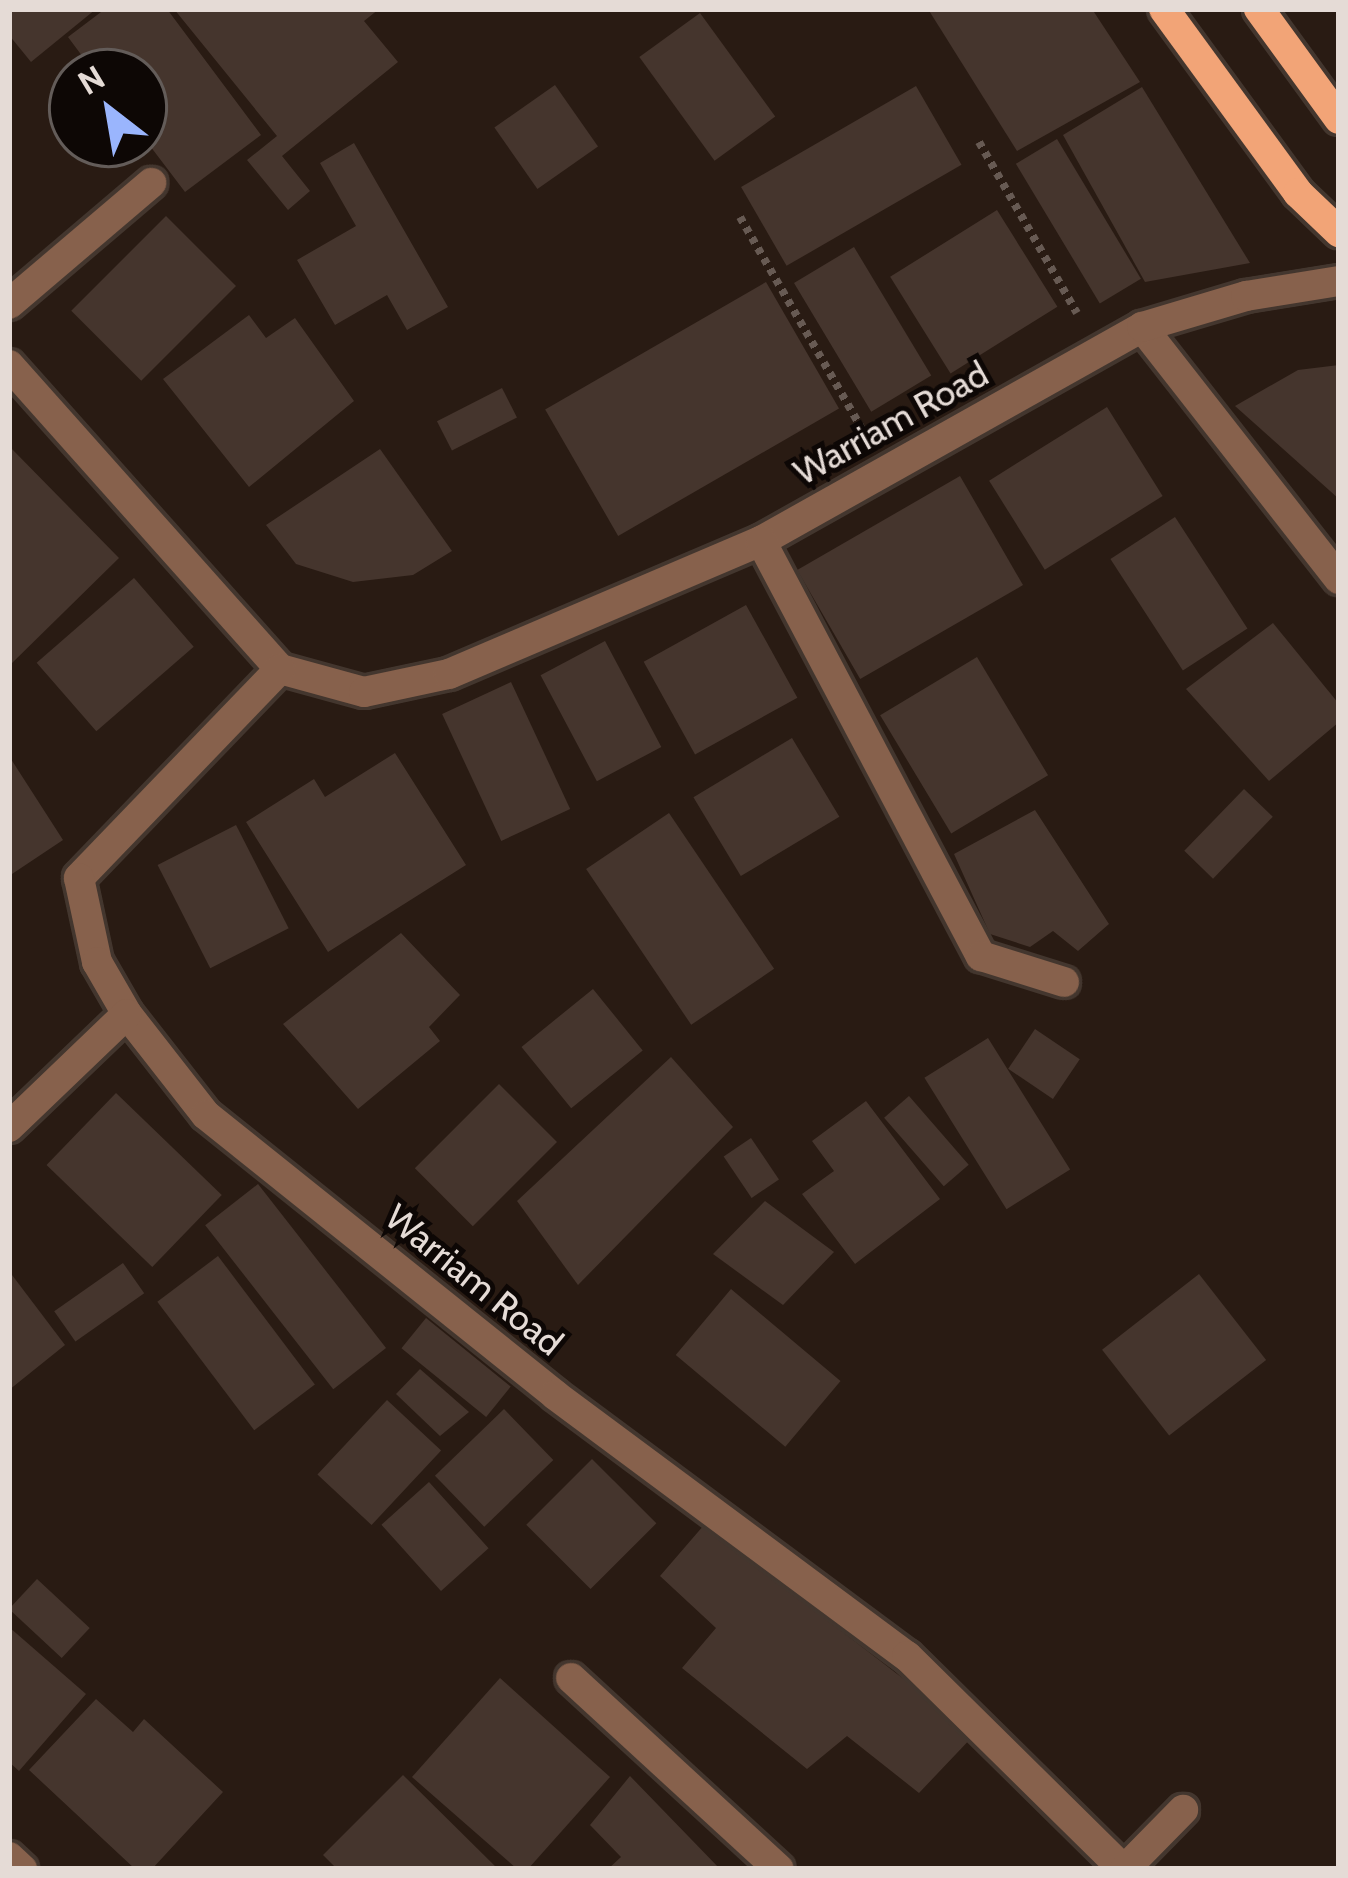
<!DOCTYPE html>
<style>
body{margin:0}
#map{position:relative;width:1348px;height:1878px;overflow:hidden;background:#291b13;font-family:Cabin,sans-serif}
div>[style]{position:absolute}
.building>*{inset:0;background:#45352d;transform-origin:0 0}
.path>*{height:8px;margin-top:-4px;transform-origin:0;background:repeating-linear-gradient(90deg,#675a53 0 6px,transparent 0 12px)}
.roads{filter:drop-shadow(3px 0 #43362e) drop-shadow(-3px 0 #43362e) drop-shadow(0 3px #43362e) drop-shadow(0 -3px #43362e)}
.minor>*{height:30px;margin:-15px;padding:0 15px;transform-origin:15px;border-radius:15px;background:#87614c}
.major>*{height:30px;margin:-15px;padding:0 15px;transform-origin:15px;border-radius:15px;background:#f2a477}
span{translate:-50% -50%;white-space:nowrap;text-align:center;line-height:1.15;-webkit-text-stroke:10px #0d0705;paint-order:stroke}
.street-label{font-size:36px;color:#e5dbd6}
.frame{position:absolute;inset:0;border:12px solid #e5dbd6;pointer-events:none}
.north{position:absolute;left:48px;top:48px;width:120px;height:120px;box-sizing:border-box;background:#0d0705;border:3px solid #635c59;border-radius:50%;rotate:329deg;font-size:33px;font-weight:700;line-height:48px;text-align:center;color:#e5dbd6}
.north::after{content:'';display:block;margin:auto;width:42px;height:54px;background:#9ab5fd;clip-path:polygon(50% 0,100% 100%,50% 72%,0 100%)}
</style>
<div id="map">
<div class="building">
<div style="clip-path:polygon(9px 9px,96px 9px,31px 62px,9px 35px)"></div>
<div style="clip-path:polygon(105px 9px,167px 9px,261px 135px,185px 192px,144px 138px,144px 72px,94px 72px,68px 37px)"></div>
<div style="clip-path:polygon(174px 9px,379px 9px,364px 21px,398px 62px,282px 156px,310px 191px,288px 210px,247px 160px,277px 136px)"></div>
<div style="clip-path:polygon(928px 9px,1092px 9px,1140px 82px,1017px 151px)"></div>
<div style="left:700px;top:13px;width:128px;height:75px;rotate:54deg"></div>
<div style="left:555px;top:85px;width:75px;height:74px;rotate:55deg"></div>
<div style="left:916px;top:86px;width:91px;height:202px;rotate:60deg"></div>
<div style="clip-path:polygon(1142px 87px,1250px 263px,1145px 282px,1063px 135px)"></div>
<div style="left:1057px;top:139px;width:163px;height:48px;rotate:59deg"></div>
<div style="clip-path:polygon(354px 143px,448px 307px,407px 330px,387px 295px,335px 325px,297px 260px,356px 226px,320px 163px)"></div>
<div style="left:997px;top:210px;width:114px;height:126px;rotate:58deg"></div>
<div style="left:166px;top:216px;width:99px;height:134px;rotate:45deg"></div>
<div style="left:854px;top:247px;width:150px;height:70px;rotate:59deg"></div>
<div style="left:766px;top:282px;width:146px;height:255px;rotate:60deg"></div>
<div style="clip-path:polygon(249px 315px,266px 338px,295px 318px,354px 401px,249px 487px,163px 379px)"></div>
<div style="clip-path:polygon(1339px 365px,1339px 499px,1235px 406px,1298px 370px)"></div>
<div style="left:502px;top:388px;width:33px;height:73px;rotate:63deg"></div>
<div style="left:1107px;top:407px;width:105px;height:139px;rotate:58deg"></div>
<div style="clip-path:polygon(9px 446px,119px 558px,9px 666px)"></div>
<div style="clip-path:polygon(380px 449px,452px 551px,413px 575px,353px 582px,296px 564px,266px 525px)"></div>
<div style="left:960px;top:476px;width:126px;height:188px;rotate:60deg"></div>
<div style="left:1175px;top:517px;width:133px;height:77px;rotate:57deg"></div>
<div style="left:134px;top:578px;width:91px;height:129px;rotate:49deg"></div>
<div style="left:746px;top:605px;width:106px;height:117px;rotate:61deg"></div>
<div style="clip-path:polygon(1273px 623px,1339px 704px,1339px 722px,1269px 781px,1186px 689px)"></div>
<div style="left:605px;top:641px;width:120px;height:73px;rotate:62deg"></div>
<div style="left:977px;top:657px;width:138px;height:113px;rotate:59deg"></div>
<div style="left:511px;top:682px;width:140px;height:76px;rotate:65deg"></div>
<div style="left:792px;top:738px;width:92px;height:115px;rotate:59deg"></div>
<div style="clip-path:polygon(395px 753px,466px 865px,328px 952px,246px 822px,314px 779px,325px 797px)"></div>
<div style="clip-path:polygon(9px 756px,63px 840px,9px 876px)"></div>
<div style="left:1244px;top:789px;width:40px;height:86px;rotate:44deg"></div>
<div style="clip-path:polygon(1035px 810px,1109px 924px,1078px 951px,1053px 931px,1030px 947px,990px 934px,954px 854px)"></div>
<div style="left:669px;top:813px;width:188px;height:100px;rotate:56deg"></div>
<div style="left:236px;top:825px;width:116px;height:88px;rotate:63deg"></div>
<div style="clip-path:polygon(401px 933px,460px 995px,429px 1027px,440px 1041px,358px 1109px,283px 1024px)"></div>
<div style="left:593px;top:989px;width:79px;height:92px;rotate:51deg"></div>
<div style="left:1035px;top:1029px;width:54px;height:48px;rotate:34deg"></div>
<div style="left:988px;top:1038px;width:155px;height:75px;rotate:58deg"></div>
<div style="clip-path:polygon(671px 1057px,733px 1127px,578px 1285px,517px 1201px)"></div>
<div style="left:499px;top:1084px;width:82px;height:119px;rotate:45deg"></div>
<div style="left:116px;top:1093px;width:147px;height:100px;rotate:44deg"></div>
<div style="left:909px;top:1096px;width:91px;height:33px;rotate:49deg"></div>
<div style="clip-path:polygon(866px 1101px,940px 1199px,855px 1264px,802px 1194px,834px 1171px,812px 1141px)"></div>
<div style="left:751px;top:1138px;width:50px;height:33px;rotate:56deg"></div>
<div style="left:258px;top:1184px;width:208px;height:67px;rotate:52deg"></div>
<div style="clip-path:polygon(765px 1201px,834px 1252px,783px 1305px,713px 1254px)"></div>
<div style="left:218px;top:1256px;width:161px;height:76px;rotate:53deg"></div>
<div style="left:123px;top:1263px;width:37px;height:84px;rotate:55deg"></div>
<div style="clip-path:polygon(9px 1271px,65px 1345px,9px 1390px)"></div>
<div style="left:1199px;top:1274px;width:109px;height:123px;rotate:52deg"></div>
<div style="left:731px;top:1289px;width:143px;height:86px;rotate:40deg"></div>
<div style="left:426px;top:1318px;width:109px;height:39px;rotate:39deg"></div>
<div style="clip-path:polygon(420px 1369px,469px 1412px,440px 1436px,396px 1394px)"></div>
<div style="left:387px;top:1400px;width:74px;height:102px;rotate:43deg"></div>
<div style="left:504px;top:1409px;width:71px;height:96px;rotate:46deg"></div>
<div style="left:592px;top:1459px;width:91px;height:93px;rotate:45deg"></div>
<div style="left:429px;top:1482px;width:89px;height:64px;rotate:48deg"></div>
<div style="clip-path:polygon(704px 1525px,975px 1734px,919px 1793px,847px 1736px,807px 1769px,682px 1668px,716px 1628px,660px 1576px)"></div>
<div style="left:37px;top:1579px;width:72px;height:41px;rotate:43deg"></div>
<div style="clip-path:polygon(9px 1627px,86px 1694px,19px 1771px,9px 1762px)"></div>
<div style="clip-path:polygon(500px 1678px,610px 1777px,528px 1869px,517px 1869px,412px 1777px)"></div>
<div style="clip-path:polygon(96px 1699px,133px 1732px,144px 1719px,223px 1792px,152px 1869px,135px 1869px,29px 1770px)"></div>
<div style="clip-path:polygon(403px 1775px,498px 1869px,337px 1869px,323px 1855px)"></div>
<div style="clip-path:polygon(630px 1776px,720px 1869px,608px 1869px,621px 1857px,590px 1825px)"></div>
</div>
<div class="path">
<div style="left:979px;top:142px;width:197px;rotate:60.2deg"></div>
<div style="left:740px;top:217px;width:249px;rotate:60.1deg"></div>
</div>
<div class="roads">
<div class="minor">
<div style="left:9px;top:304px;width:187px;rotate:-40.4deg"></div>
<div style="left:1142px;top:327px;width:320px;rotate:52deg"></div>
<div style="left:9px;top:365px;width:407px;rotate:48.3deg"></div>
<div style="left:280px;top:669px;width:87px;rotate:15.3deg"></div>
<div style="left:364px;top:692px;width:87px;rotate:-12deg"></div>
<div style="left:449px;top:674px;width:339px;rotate:-23.1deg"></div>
<div style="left:761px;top:541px;width:437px;rotate:-29.3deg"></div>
<div style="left:1142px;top:327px;width:109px;rotate:-16.6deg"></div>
<div style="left:1246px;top:296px;width:94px;rotate:-9.2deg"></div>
<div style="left:761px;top:541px;width:470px;rotate:62.1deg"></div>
<div style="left:981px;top:956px;width:87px;rotate:17.4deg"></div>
<div style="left:280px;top:669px;width:290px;rotate:133.9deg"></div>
<div style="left:79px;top:878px;width:86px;rotate:77.9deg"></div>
<div style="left:97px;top:962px;width:60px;rotate:60deg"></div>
<div style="left:127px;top:1014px;width:128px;rotate:52deg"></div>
<div style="left:206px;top:1115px;width:447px;rotate:38.7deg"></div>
<div style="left:555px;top:1395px;width:438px;rotate:36.6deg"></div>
<div style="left:907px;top:1656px;width:303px;rotate:44.6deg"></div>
<div style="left:9px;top:1127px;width:163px;rotate:-43.8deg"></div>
<div style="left:571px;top:1678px;width:282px;rotate:42.6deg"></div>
<div style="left:9px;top:1857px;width:18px;rotate:43deg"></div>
<div style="left:1125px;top:1869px;width:83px;rotate:-45.5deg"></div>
</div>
<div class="major">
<div style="left:1164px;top:9px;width:228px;rotate:53.9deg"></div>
<div style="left:1298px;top:193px;width:57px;rotate:43.6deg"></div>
<div style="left:1259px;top:9px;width:136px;rotate:54deg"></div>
</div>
</div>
<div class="street-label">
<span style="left:891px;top:423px;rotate:-29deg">Warriam Road</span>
<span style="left:474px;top:1280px;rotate:39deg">Warriam Road</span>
</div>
<div class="frame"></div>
<div class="north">N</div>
</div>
